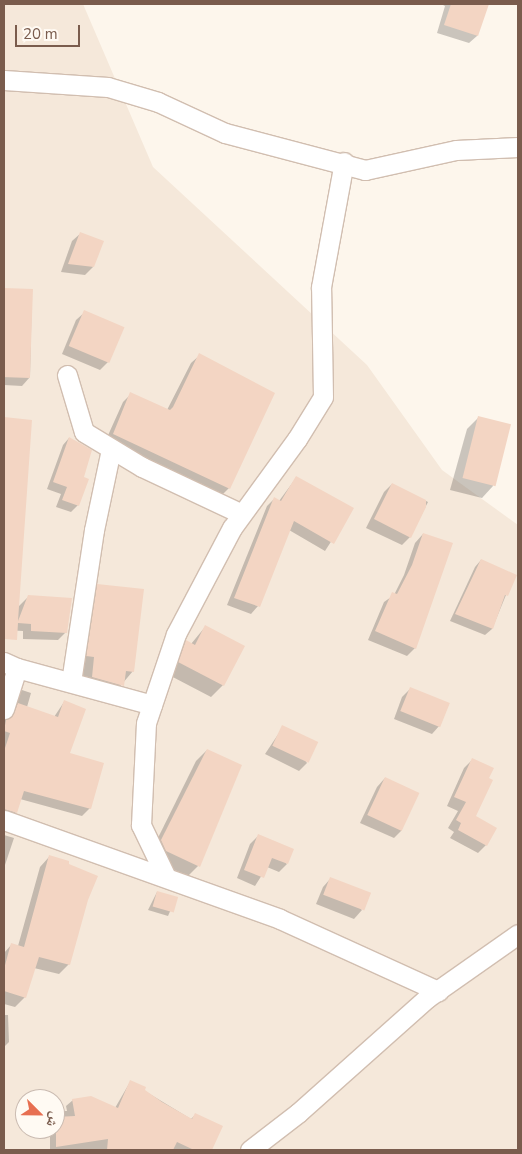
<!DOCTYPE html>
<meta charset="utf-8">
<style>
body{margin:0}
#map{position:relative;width:522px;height:1154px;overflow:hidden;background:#fdf6ec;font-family:"Nunito Sans","Noto Naskh Arabic",sans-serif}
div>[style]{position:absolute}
.residential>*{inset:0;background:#f5e8da}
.shadow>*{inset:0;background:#0003}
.building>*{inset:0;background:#f3d5c3;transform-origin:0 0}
.roads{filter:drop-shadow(1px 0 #d1beb0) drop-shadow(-1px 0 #d1beb0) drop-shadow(0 1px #d1beb0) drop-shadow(0 -1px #d1beb0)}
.minor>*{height:19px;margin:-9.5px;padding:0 9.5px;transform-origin:9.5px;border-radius:9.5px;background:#fff}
span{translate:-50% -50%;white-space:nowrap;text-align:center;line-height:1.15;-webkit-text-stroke:4.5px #fffaf3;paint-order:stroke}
.frame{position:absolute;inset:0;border:5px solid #7a5c4d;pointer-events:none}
.north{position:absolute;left:15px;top:1089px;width:50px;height:50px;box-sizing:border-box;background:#fffaf3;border:1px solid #cabbb1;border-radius:50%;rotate:113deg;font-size:14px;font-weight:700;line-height:20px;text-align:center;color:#7a5c4d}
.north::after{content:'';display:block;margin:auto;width:18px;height:22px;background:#e76f51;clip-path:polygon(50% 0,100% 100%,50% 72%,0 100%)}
.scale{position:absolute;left:15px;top:25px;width:65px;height:22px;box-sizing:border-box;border:2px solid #7a5c4d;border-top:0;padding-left:6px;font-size:15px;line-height:18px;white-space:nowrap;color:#7a5c4d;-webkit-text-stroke:4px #fffaf3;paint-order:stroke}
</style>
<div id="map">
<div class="residential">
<div style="clip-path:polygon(evenodd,4px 4px,83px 4px,153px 167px,367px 365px,442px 470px,518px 525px,518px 1150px,4px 1150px,4px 4px,25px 1099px,55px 1099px,55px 1129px,25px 1129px,25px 1099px)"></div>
</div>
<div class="shadow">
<div style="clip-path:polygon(441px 4px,487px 4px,477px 36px,469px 43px,437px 33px,445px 6px)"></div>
<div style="clip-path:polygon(81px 233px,93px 267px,85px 275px,61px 272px,72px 241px)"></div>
<div style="clip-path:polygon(4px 289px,32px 290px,30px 377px,22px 386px,4px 385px)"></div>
<div style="clip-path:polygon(85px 312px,108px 362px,100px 370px,62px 354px,76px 320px)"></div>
<div style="clip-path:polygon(200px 355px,229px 488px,221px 496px,105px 442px,123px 402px,131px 394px,167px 410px,191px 363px)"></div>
<div style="clip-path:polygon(479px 417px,493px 486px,482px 498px,450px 490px,467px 429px)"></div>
<div style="clip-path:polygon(4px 418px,18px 607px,28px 597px,66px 632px,58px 640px,23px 639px,23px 631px,4px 630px)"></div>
<div style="clip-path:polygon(69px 438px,82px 478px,78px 505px,71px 512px,56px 507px,61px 494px,47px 489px,63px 445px)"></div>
<div style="clip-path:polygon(296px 478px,352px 509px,325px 551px,289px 530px,258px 606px,251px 614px,227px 605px,267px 506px,274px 499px,279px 501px)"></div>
<div style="clip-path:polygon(392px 484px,428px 502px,410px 537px,402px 545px,366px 528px,384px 492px)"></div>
<div style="clip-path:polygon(423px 534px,415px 648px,407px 656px,368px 640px,384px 602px,394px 595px,404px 575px,415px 543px)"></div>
<div style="clip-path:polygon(481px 560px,506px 595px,492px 629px,485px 635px,450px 621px,475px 567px)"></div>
<div style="clip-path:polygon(98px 585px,133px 671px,111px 697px,81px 689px,83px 668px,75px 667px,86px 597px)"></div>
<div style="clip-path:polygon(205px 627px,223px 685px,211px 697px,167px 674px,174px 653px,186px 641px,191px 644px)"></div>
<div style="clip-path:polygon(410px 689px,440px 725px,432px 734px,394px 719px,402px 697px)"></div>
<div style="clip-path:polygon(22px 690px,31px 693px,27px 707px,54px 717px,64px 702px,68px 754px,90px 808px,82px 816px,20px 799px,16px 812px,8px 820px,4px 819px,4px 720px)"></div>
<div style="clip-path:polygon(283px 727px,307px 763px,299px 771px,265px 754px)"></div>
<div style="clip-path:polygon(207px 750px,198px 866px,188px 876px,156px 862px,151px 852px,196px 761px)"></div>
<div style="clip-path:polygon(473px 759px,474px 817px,486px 845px,478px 853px,450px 838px,454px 832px,448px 828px,458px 811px,447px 806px,464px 768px)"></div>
<div style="clip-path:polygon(385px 778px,402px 830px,394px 838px,360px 823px,377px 787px)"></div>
<div style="clip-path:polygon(4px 835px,14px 838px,4px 868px)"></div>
<div style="clip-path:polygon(258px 836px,287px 864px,279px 872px,267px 867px,255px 886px,237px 878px,250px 844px)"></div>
<div style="clip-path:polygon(49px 857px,87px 900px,69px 964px,59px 974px,34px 968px,25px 997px,15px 1007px,4px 1004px,4px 953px,12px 944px,18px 946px,40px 867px)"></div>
<div style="clip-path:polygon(331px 878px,362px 910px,354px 919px,316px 904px,323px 887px)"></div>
<div style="clip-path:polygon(157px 892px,176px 898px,168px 916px,148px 910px)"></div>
<div style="clip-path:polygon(4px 1015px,8px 1015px,9px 1042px,5px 1046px)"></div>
<div style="clip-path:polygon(130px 1082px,191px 1119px,195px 1115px,221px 1127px,211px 1150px,50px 1150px,50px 1129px,55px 1129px,56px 1111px,67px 1111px,66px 1106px,73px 1100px,115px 1108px)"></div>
</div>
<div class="building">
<div style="clip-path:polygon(451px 4px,489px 4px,478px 36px,444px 25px)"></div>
<div style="clip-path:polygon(80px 232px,104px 241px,94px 267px,68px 264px)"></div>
<div style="left:4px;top:288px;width:29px;height:89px;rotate:2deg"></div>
<div style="left:84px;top:310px;width:44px;height:39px;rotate:23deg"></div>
<div style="clip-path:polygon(199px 353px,275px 393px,230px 489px,113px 434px,130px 392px,170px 410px,173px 407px)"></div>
<div style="left:478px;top:416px;width:34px;height:64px;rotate:14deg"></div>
<div style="clip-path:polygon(4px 417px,32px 420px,18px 621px,28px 595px,72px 598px,67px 633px,31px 631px,31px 624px,18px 623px,17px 640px,4px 639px)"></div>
<div style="clip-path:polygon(69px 437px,92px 450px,84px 477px,89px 479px,79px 506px,62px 500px,67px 487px,53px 482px)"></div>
<div style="clip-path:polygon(296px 476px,354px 508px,334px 544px,294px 521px,260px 607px,234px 598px,274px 497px,281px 501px)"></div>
<div style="clip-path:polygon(392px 483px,426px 500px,426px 507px,411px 538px,374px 519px)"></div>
<div style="clip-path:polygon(423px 533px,453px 543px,416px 649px,375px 631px,392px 592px,397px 594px,412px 565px)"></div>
<div style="clip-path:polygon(481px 559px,517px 575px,508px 596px,505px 595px,493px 629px,455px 614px)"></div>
<div style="clip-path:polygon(97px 584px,144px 589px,134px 672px,126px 671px,124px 686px,92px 677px,94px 657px,86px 656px)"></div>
<div style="clip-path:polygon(205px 625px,245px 646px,224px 686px,178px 662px,186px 640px,195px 645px)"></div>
<div style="left:410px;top:687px;width:43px;height:26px;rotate:22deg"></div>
<div style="clip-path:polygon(64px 700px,86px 709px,70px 753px,104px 763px,91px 809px,24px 791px,17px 813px,4px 809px,4px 751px,10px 733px,4px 731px,6px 720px,12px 717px,18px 703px,58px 717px)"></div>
<div style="left:282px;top:725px;width:40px;height:23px;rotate:25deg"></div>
<div style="clip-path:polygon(207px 749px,242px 765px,200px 867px,166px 851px,161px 840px)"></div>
<div style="clip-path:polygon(472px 758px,494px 768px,489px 778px,493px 780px,476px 816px,497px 828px,487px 846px,458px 830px,461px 823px,456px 820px,466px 802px,454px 797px)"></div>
<div style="left:385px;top:777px;width:38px;height:42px;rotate:25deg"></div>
<div style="clip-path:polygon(258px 834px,294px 849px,288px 864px,272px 858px,264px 878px,244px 870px)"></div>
<div style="clip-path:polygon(49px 855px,69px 861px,69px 864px,98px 876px,88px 900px,70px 965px,39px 957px,26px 998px,4px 991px,4px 969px,11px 943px,24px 947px)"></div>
<div style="left:330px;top:877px;width:44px;height:19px;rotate:21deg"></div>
<div style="left:157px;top:891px;width:22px;height:16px;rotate:16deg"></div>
<div style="clip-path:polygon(130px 1080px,146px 1087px,145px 1090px,162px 1102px,192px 1119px,195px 1113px,223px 1126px,212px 1150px,194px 1150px,177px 1142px,173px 1150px,107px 1150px,108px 1139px,56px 1147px,56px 1117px,75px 1116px,72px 1099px,91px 1096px,118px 1108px)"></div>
</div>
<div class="roads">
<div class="minor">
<div style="left:4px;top:80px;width:104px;rotate:3.9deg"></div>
<div style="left:108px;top:87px;width:52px;rotate:16.7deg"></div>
<div style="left:158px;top:102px;width:74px;rotate:24.8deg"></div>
<div style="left:225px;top:133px;width:145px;rotate:14.8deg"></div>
<div style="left:365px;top:170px;width:93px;rotate:-12.4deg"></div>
<div style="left:456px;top:150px;width:62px;rotate:-2.8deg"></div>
<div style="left:67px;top:375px;width:59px;rotate:73.4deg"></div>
<div style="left:84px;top:432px;width:68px;rotate:31.1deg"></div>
<div style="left:142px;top:467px;width:110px;rotate:25.2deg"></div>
<div style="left:4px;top:662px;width:14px;rotate:25deg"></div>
<div style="left:17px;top:668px;width:140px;rotate:15.3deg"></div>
<div style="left:71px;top:682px;width:154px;rotate:-81.4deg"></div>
<div style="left:94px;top:530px;width:83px;rotate:-78.1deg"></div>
<div style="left:4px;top:709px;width:43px;rotate:-72.4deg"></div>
<div style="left:4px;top:820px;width:293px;rotate:19.7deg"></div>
<div style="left:280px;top:919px;width:174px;rotate:24.5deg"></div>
<div style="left:166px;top:877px;width:58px;rotate:-115.7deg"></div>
<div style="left:141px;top:825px;width:102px;rotate:-87.2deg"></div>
<div style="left:146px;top:723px;width:94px;rotate:-71.4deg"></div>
<div style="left:176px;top:634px;width:120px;rotate:-62.2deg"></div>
<div style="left:232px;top:528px;width:110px;rotate:-53.9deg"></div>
<div style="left:297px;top:439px;width:49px;rotate:-58.2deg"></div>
<div style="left:323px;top:397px;width:110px;rotate:-91deg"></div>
<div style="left:321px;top:287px;width:127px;rotate:-79.6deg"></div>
<div style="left:250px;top:1150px;width:61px;rotate:-37.6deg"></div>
<div style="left:298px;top:1113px;width:173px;rotate:-41.7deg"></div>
<div style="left:427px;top:998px;width:111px;rotate:-35.1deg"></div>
</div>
</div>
<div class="frame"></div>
<div class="north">ش</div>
<div class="scale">20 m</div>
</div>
